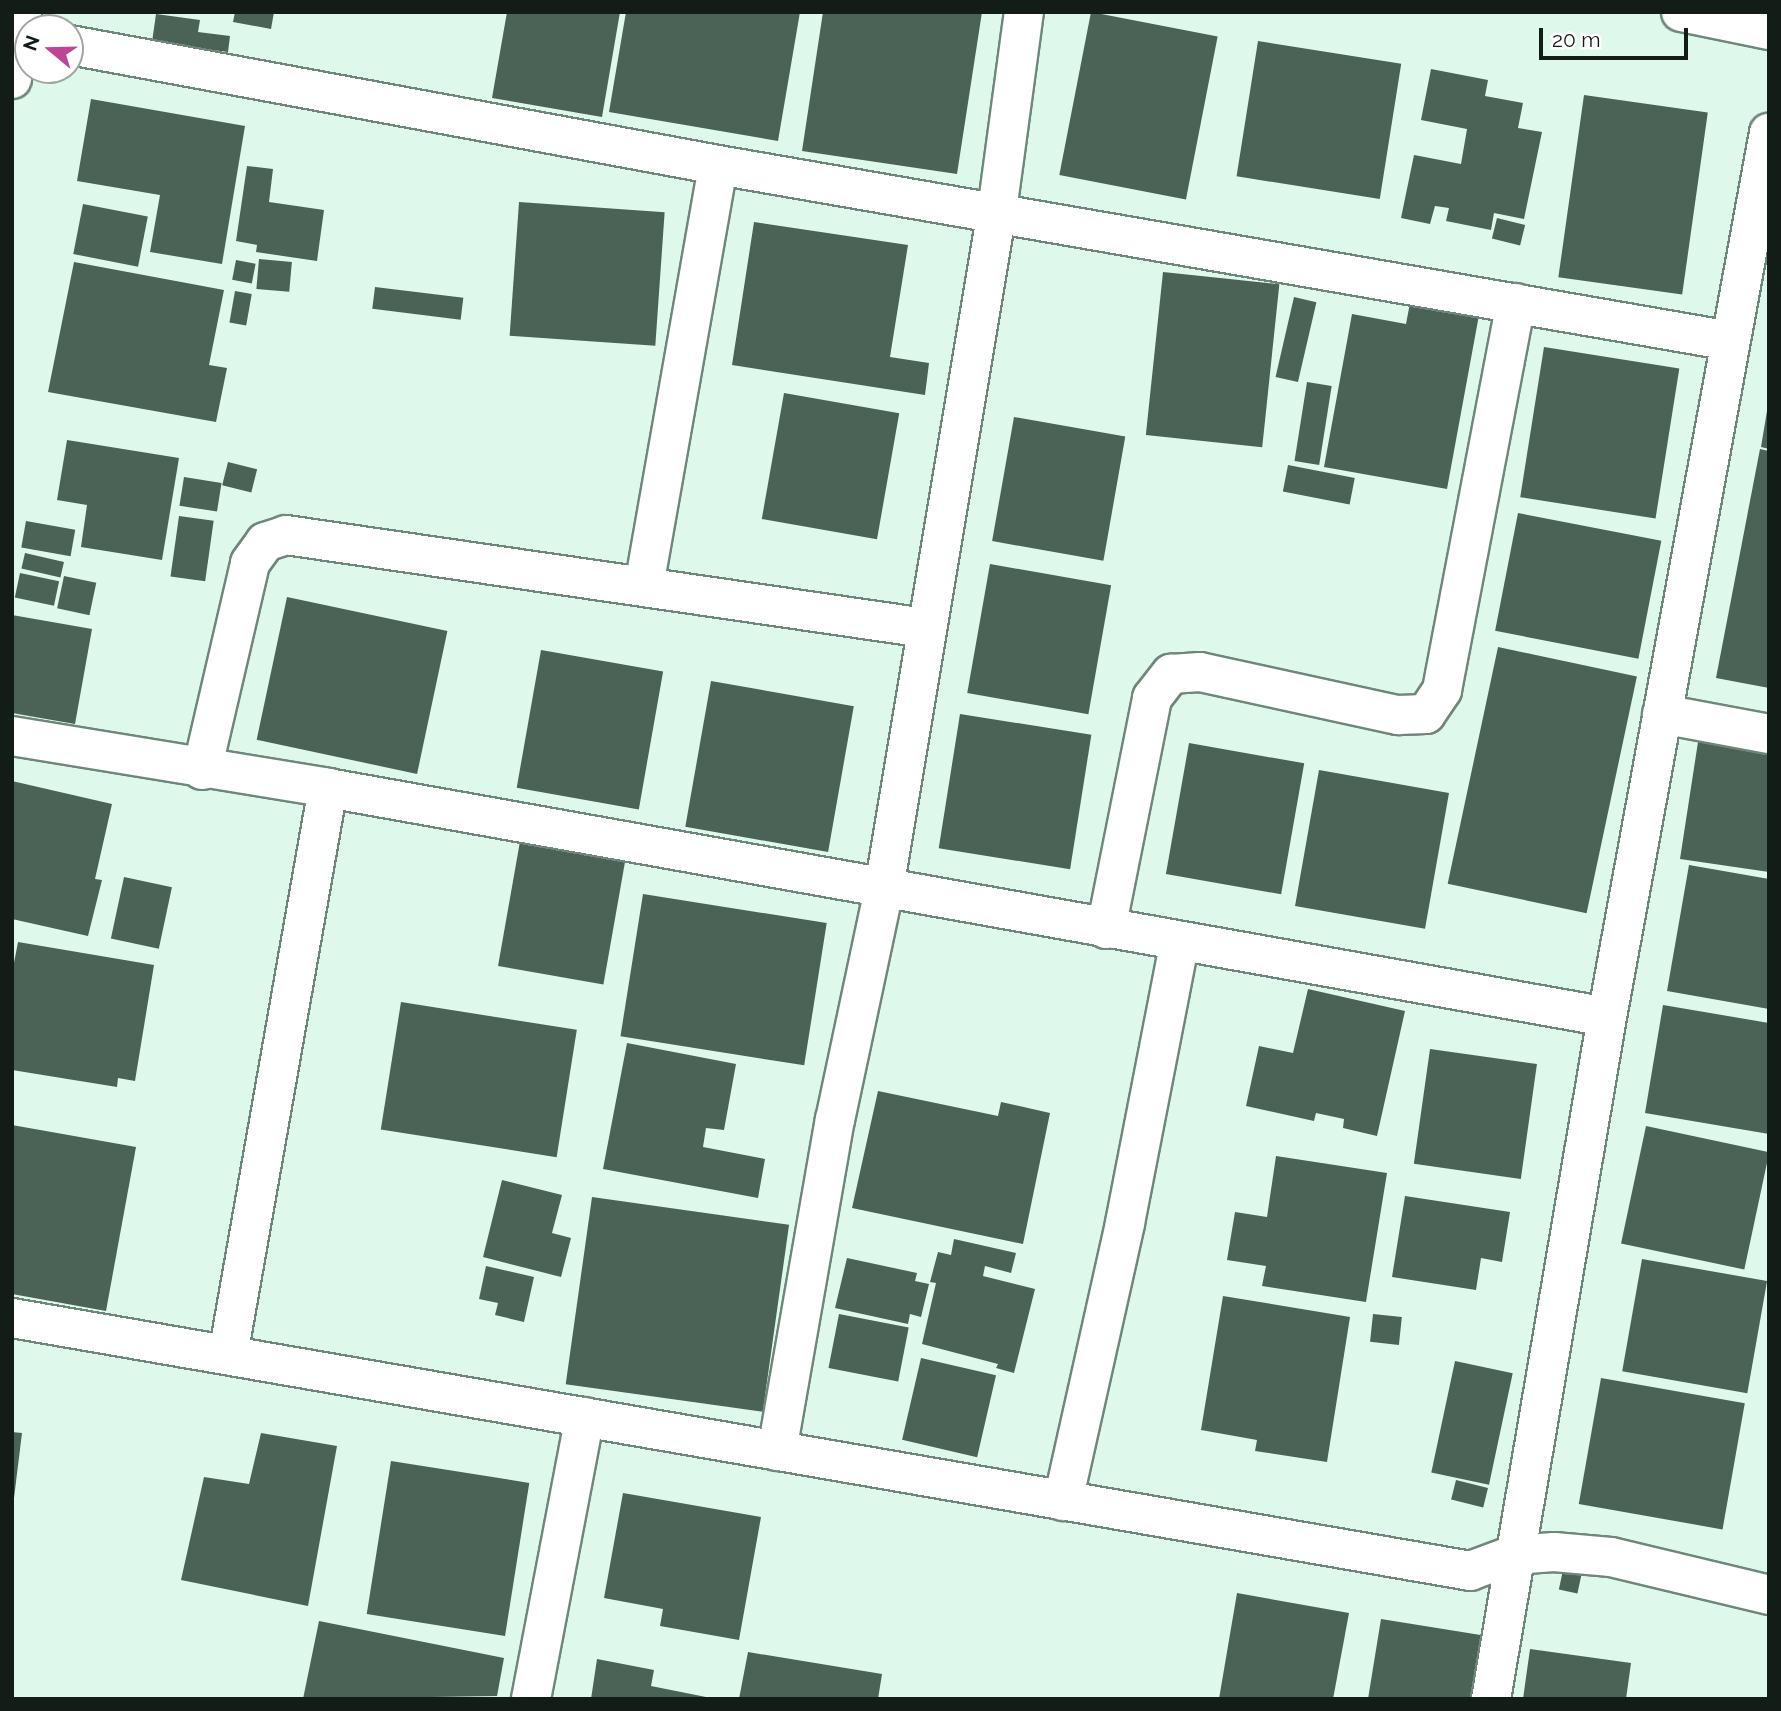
<!DOCTYPE html>
<style>
body{margin:0}
#map{position:relative;width:1781px;height:1711px;overflow:hidden;background:#def9eb;font-family:Raleway,sans-serif}
div>[style]{position:absolute}
.building>*{inset:0;background:#4b6257;transform-origin:0 0}
.roads{filter:drop-shadow(2px 0 #6f877b) drop-shadow(-2px 0 #6f877b) drop-shadow(0 2px #6f877b) drop-shadow(0 -2px #6f877b)}
.minor>*{height:38px;margin:-19px;padding:0 19px;transform-origin:19px;border-radius:19px;background:#fff}
.tertiary>*{height:38px;margin:-19px;padding:0 19px;transform-origin:19px;border-radius:19px;background:#fff}
span{translate:-50% -50%;white-space:nowrap;text-align:center;line-height:1.15;-webkit-text-stroke:7px #fff;paint-order:stroke}
.frame{position:absolute;inset:0;border:14px solid #131d18;pointer-events:none}
.north{position:absolute;left:14px;top:14px;width:70px;height:70px;box-sizing:border-box;background:#fff;border:2px solid #a1a5a3;border-radius:50%;rotate:289deg;font-size:19px;font-weight:700;line-height:28px;text-align:center;color:#131d18}
.north::after{content:'';display:block;margin:auto;width:24px;height:32px;background:#be4496;clip-path:polygon(50% 0,100% 100%,50% 72%,0 100%)}
.scale{position:absolute;left:1539px;top:28px;width:149px;height:32px;box-sizing:border-box;border:4px solid #131d18;border-top:0;padding-left:9px;font-size:21px;line-height:24px;white-space:nowrap;color:#131d18;-webkit-text-stroke:5px #fff;paint-order:stroke}
</style>
<div id="map">
<div class="building">
<div style="clip-path:polygon(235px 12px,274px 12px,271px 29px,233px 22px)"></div>
<div style="clip-path:polygon(507px 12px,620px 12px,602px 117px,492px 98px)"></div>
<div style="clip-path:polygon(626px 12px,800px 12px,778px 141px,609px 112px)"></div>
<div style="clip-path:polygon(823px 12px,982px 12px,957px 174px,802px 151px)"></div>
<div style="left:1091px;top:12px;width:129px;height:166px;rotate:11deg"></div>
<div style="clip-path:polygon(156px 14px,200px 20px,198px 32px,230px 36px,228px 52px,152px 42px)"></div>
<div style="left:1258px;top:41px;width:145px;height:137px;rotate:9deg"></div>
<div style="clip-path:polygon(1431px 69px,1488px 80px,1485px 96px,1523px 103px,1518px 128px,1542px 132px,1524px 219px,1494px 213px,1491px 230px,1446px 221px,1449px 208px,1435px 206px,1430px 224px,1401px 218px,1414px 155px,1461px 164px,1467px 129px,1421px 120px)"></div>
<div style="left:1584px;top:95px;width:125px;height:184px;rotate:8deg"></div>
<div style="clip-path:polygon(91px 99px,245px 126px,222px 264px,150px 252px,160px 195px,77px 181px)"></div>
<div style="clip-path:polygon(247px 166px,273px 169px,269px 202px,324px 210px,317px 261px,256px 252px,257px 245px,236px 241px)"></div>
<div style="left:519px;top:202px;width:146px;height:134px;rotate:4deg"></div>
<div style="left:83px;top:204px;width:66px;height:51px;rotate:11deg"></div>
<div style="left:1497px;top:218px;width:29px;height:21px;rotate:14deg"></div>
<div style="clip-path:polygon(754px 222px,908px 245px,890px 357px,929px 363px,925px 395px,732px 365px)"></div>
<div style="left:259px;top:259px;width:33px;height:30px;rotate:5deg"></div>
<div style="left:236px;top:260px;width:20px;height:20px;rotate:11deg"></div>
<div style="clip-path:polygon(74px 262px,224px 290px,209px 365px,227px 368px,216px 422px,48px 392px)"></div>
<div style="left:1163px;top:272px;width:117px;height:164px;rotate:6deg"></div>
<div style="left:375px;top:287px;width:89px;height:22px;rotate:7deg"></div>
<div style="left:235px;top:291px;width:17px;height:32px;rotate:10deg"></div>
<div style="left:1294px;top:297px;width:23px;height:82px;rotate:13deg"></div>
<div style="clip-path:polygon(1410px 303px,1479px 315px,1447px 489px,1324px 467px,1352px 314px,1406px 324px)"></div>
<div style="left:1544px;top:347px;width:137px;height:152px;rotate:9deg"></div>
<div style="left:1307px;top:382px;width:25px;height:80px;rotate:9deg"></div>
<div style="left:784px;top:393px;width:117px;height:128px;rotate:10deg"></div>
<div style="clip-path:polygon(1767px 411px,1769px 411px,1769px 449px,1761px 447px)"></div>
<div style="left:1014px;top:417px;width:113px;height:126px;rotate:10deg"></div>
<div style="clip-path:polygon(67px 440px,179px 458px,162px 560px,81px 547px,87px 505px,57px 500px)"></div>
<div style="clip-path:polygon(1760px 449px,1769px 451px,1769px 688px,1716px 678px)"></div>
<div style="left:228px;top:462px;width:30px;height:24px;rotate:14deg"></div>
<div style="left:1288px;top:465px;width:68px;height:27px;rotate:11deg"></div>
<div style="left:184px;top:477px;width:38px;height:29px;rotate:9deg"></div>
<div style="left:1518px;top:513px;width:146px;height:120px;rotate:11deg"></div>
<div style="left:179px;top:516px;width:35px;height:61px;rotate:8deg"></div>
<div style="left:26px;top:521px;width:50px;height:27px;rotate:10deg"></div>
<div style="left:25px;top:553px;width:40px;height:16px;rotate:13deg"></div>
<div style="left:990px;top:564px;width:123px;height:131px;rotate:10deg"></div>
<div style="left:20px;top:573px;width:40px;height:25px;rotate:12deg"></div>
<div style="left:64px;top:576px;width:33px;height:33px;rotate:12deg"></div>
<div style="left:287px;top:597px;width:164px;height:146px;rotate:12deg"></div>
<div style="clip-path:polygon(12px 615px,92px 629px,75px 724px,12px 713px)"></div>
<div style="left:1498px;top:647px;width:142px;height:242px;rotate:12deg"></div>
<div style="left:541px;top:650px;width:124px;height:140px;rotate:10deg"></div>
<div style="left:711px;top:681px;width:145px;height:148px;rotate:10deg"></div>
<div style="left:960px;top:714px;width:133px;height:136px;rotate:9deg"></div>
<div style="clip-path:polygon(1698px 742px,1769px 753px,1769px 872px,1680px 859px)"></div>
<div style="left:1189px;top:743px;width:117px;height:133px;rotate:10deg"></div>
<div style="left:1319px;top:770px;width:132px;height:138px;rotate:10deg"></div>
<div style="clip-path:polygon(12px 781px,112px 804px,95px 879px,102px 880px,88px 936px,12px 919px)"></div>
<div style="left:522px;top:830px;width:107px;height:138px;rotate:10deg"></div>
<div style="clip-path:polygon(1689px 865px,1769px 879px,1769px 1009px,1667px 991px)"></div>
<div style="left:124px;top:877px;width:49px;height:63px;rotate:12deg"></div>
<div style="left:643px;top:894px;width:186px;height:144px;rotate:9deg"></div>
<div style="clip-path:polygon(18px 942px,154px 965px,135px 1081px,118px 1078px,117px 1087px,12px 1070px,12px 973px)"></div>
<div style="clip-path:polygon(1308px 989px,1405px 1011px,1377px 1136px,1343px 1128px,1344px 1119px,1316px 1113px,1314px 1121px,1246px 1106px,1259px 1046px,1293px 1053px)"></div>
<div style="left:401px;top:1002px;width:178px;height:129px;rotate:9deg"></div>
<div style="clip-path:polygon(1663px 1005px,1769px 1023px,1769px 1134px,1645px 1113px)"></div>
<div style="clip-path:polygon(627px 1043px,736px 1064px,724px 1130px,706px 1128px,703px 1147px,765px 1159px,758px 1198px,603px 1169px)"></div>
<div style="left:1430px;top:1049px;width:108px;height:116px;rotate:8deg"></div>
<div style="clip-path:polygon(878px 1091px,998px 1116px,1001px 1102px,1050px 1113px,1023px 1244px,852px 1208px)"></div>
<div style="clip-path:polygon(12px 1125px,136px 1147px,106px 1311px,12px 1294px)"></div>
<div style="left:1646px;top:1126px;width:126px;height:120px;rotate:12deg"></div>
<div style="clip-path:polygon(1276px 1156px,1387px 1173px,1366px 1302px,1262px 1286px,1266px 1266px,1227px 1260px,1235px 1212px,1267px 1217px)"></div>
<div style="clip-path:polygon(502px 1180px,562px 1195px,552px 1233px,571px 1238px,561px 1277px,483px 1257px)"></div>
<div style="clip-path:polygon(1405px 1196px,1510px 1212px,1502px 1262px,1481px 1258px,1476px 1290px,1392px 1277px)"></div>
<div style="left:592px;top:1197px;width:199px;height:189px;rotate:8deg"></div>
<div style="clip-path:polygon(954px 1239px,1016px 1253px,1011px 1273px,985px 1266px,983px 1276px,1035px 1289px,1014px 1373px,996px 1368px,998px 1364px,922px 1344px,936px 1283px,930px 1282px,938px 1252px,951px 1255px)"></div>
<div style="clip-path:polygon(847px 1258px,917px 1273px,915px 1281px,929px 1284px,921px 1317px,910px 1314px,908px 1324px,835px 1308px)"></div>
<div style="left:1642px;top:1259px;width:127px;height:114px;rotate:10deg"></div>
<div style="clip-path:polygon(486px 1266px,534px 1277px,524px 1322px,495px 1315px,498px 1303px,479px 1299px)"></div>
<div style="clip-path:polygon(1223px 1296px,1350px 1317px,1327px 1462px,1255px 1451px,1257px 1440px,1201px 1430px)"></div>
<div style="left:839px;top:1314px;width:71px;height:55px;rotate:11deg"></div>
<div style="left:1373px;top:1314px;width:29px;height:28px;rotate:6deg"></div>
<div style="left:921px;top:1358px;width:77px;height:84px;rotate:13deg"></div>
<div style="left:1455px;top:1361px;width:59px;height:114px;rotate:12deg"></div>
<div style="left:1601px;top:1378px;width:146px;height:128px;rotate:10deg"></div>
<div style="clip-path:polygon(12px 1432px,22px 1433px,14px 1498px,12px 1498px)"></div>
<div style="clip-path:polygon(261px 1433px,337px 1446px,308px 1606px,181px 1580px,204px 1477px,249px 1484px)"></div>
<div style="left:391px;top:1461px;width:140px;height:155px;rotate:9deg"></div>
<div style="left:1456px;top:1480px;width:33px;height:20px;rotate:14deg"></div>
<div style="clip-path:polygon(623px 1493px,761px 1517px,739px 1640px,660px 1626px,663px 1609px,604px 1598px)"></div>
<div style="left:1563px;top:1570px;width:19px;height:20px;rotate:12deg"></div>
<div style="clip-path:polygon(1237px 1593px,1349px 1613px,1333px 1699px,1219px 1699px)"></div>
<div style="clip-path:polygon(1381px 1619px,1493px 1637px,1483px 1699px,1368px 1699px)"></div>
<div style="clip-path:polygon(319px 1621px,504px 1658px,497px 1696px,303px 1699px)"></div>
<div style="clip-path:polygon(1530px 1649px,1631px 1663px,1626px 1699px,1523px 1699px)"></div>
<div style="clip-path:polygon(748px 1652px,882px 1674px,878px 1699px,739px 1699px)"></div>
<div style="clip-path:polygon(597px 1659px,654px 1670px,651px 1686px,716px 1699px,591px 1699px)"></div>
</div>
<div class="roads">
<div class="minor">
<div style="left:70px;top:45px;width:659px;rotate:10.49deg"></div>
<div style="left:718px;top:165px;width:1028px;rotate:9.86deg"></div>
<div style="left:12px;top:79px;width:68px;rotate:-81.5deg"></div>
<div style="left:644px;top:586px;width:427px;rotate:-80deg"></div>
<div style="left:1662px;top:714px;width:109px;rotate:10.6deg"></div>
<div style="left:12px;top:736px;width:320px;rotate:9.3deg"></div>
<div style="left:328px;top:788px;width:1299px;rotate:10.15deg"></div>
<div style="left:202px;top:770px;width:212px;rotate:-76.9deg"></div>
<div style="left:250px;top:563px;width:26px;rotate:-54deg"></div>
<div style="left:265px;top:542px;width:22px;rotate:-18deg"></div>
<div style="left:286px;top:535px;width:646px;rotate:8.28deg"></div>
<div style="left:1106px;top:929px;width:236px;rotate:-78.7deg"></div>
<div style="left:1152px;top:698px;width:31px;rotate:-52deg"></div>
<div style="left:1171px;top:674px;width:29px;rotate:-4deg"></div>
<div style="left:1200px;top:672px;width:203px;rotate:12.3deg"></div>
<div style="left:1398px;top:715px;width:28px;rotate:-2deg"></div>
<div style="left:1426px;top:714px;width:29px;rotate:-56deg"></div>
<div style="left:1442px;top:690px;width:394px;rotate:-79.2deg"></div>
<div style="left:12px;top:1318px;width:1480px;rotate:9.84deg"></div>
<div style="left:1470px;top:1571px;width:46px;rotate:-20.4deg"></div>
<div style="left:1513px;top:1555px;width:41px;rotate:-4.2deg"></div>
<div style="left:1554px;top:1552px;width:57px;rotate:5deg"></div>
<div style="left:1611px;top:1557px;width:163px;rotate:13.5deg"></div>
<div style="left:228px;top:1355px;width:576px;rotate:-80deg"></div>
<div style="left:777px;top:1451px;width:336px;rotate:-80.1deg"></div>
<div style="left:835px;top:1120px;width:236px;rotate:-78deg"></div>
<div style="left:884px;top:889px;width:687px;rotate:-80.54deg"></div>
<div style="left:997px;top:211px;width:201px;rotate:-82.3deg"></div>
<div style="left:1063px;top:1501px;width:285px;rotate:-77.4deg"></div>
<div style="left:1125px;top:1223px;width:287px;rotate:-79deg"></div>
<div style="left:531px;top:1699px;width:287px;rotate:-79.2deg"></div>
<div style="left:1491px;top:1699px;width:692px;rotate:-80.35deg"></div>
<div style="left:1607px;top:1017px;width:899px;rotate:-79.62deg"></div>
</div>
<div class="tertiary">
<div style="left:1681px;top:12px;width:90px;rotate:11.6deg"></div>
</div>
</div>
<div class="frame"></div>
<div class="north">N</div>
<div class="scale">20 m</div>
</div>
